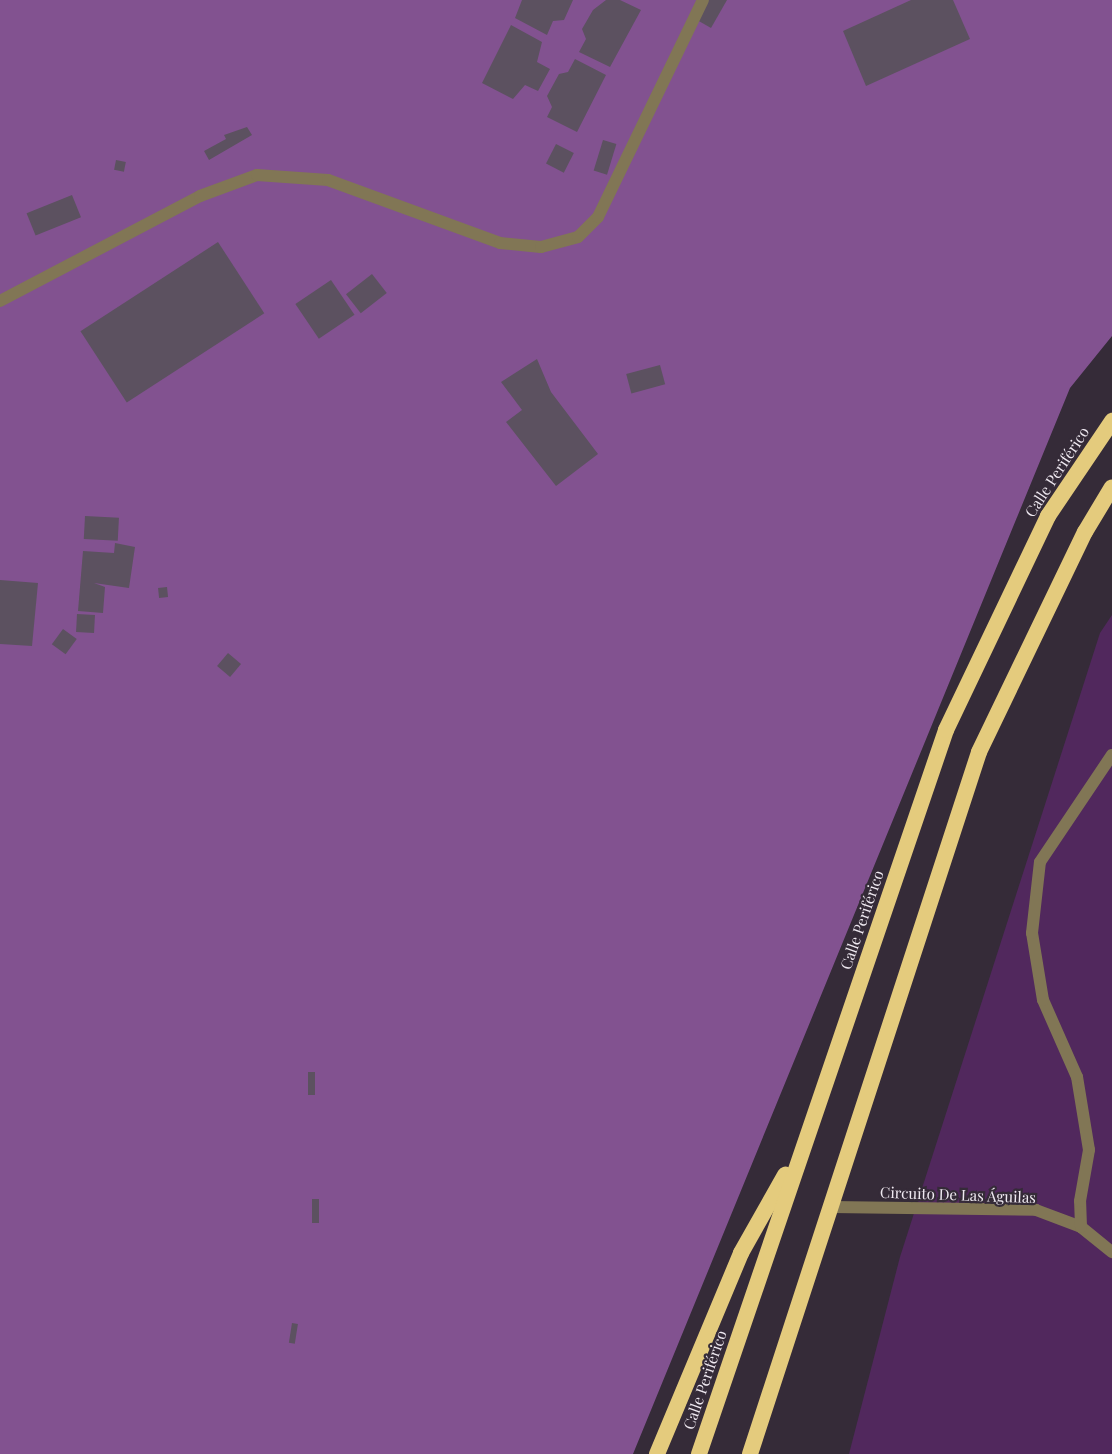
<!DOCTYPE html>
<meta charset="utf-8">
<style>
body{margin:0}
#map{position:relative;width:1112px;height:1454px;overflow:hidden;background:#352b38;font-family:"Playfair Display",serif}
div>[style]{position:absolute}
.green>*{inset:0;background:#51285d}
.forest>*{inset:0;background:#825290}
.building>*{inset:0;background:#5c5160;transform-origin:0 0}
.service>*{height:12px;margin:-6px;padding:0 6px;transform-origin:6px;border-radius:6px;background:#817655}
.minor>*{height:12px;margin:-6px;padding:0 6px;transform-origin:6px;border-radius:6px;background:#817655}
.trunk>*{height:16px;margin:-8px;padding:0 8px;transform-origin:8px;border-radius:8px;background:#e4cb7d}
span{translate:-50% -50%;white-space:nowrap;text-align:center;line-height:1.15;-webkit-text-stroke:4.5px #352b38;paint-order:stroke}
.street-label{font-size:15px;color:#efe9f1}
</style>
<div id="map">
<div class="green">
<div style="clip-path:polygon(1112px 615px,1112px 1454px,849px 1454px,900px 1257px,1100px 633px)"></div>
</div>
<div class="forest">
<div style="clip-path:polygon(0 0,1112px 0,1112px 336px,1070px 388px,633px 1454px,0 1454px)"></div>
</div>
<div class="building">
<div style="clip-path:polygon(522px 0,573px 0,564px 20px,553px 21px,547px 35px,515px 18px)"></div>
<div style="clip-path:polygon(606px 0,620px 0,641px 10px,610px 67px,579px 52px,586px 39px,582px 29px,593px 10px)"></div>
<div style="clip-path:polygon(699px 0,727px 0,711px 28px,690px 16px)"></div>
<div style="clip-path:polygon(911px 0,953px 0,970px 39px,866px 86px,843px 31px)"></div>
<div style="clip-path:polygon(511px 25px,542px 42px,537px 62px,550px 69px,538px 91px,525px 85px,513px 99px,482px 83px)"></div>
<div style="clip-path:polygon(575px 59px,606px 75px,577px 132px,547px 117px,552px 107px,547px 96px,559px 74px,568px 72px)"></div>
<div style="clip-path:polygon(247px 127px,252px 135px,209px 160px,204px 151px,226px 139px,224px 135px)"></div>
<div style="left:603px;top:140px;width:14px;height:32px;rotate:17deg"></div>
<div style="left:556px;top:144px;width:20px;height:22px;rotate:27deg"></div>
<div style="left:116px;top:160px;width:10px;height:10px;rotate:11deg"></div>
<div style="left:72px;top:195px;width:24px;height:49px;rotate:68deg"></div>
<div style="left:218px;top:242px;width:85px;height:164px;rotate:57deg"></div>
<div style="left:372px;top:274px;width:24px;height:33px;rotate:52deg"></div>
<div style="left:331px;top:280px;width:42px;height:43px;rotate:56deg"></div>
<div style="clip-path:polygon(537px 359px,551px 392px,598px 454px,556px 486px,506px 422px,522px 410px,501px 382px)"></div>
<div style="left:660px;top:365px;width:20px;height:35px;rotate:75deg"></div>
<div style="left:85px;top:516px;width:34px;height:23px;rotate:3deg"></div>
<div style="clip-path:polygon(115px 543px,135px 547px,129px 588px,94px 583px,105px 587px,103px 613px,78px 611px,83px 551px,114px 553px)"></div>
<div style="clip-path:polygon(0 580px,38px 583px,32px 646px,0 644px)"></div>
<div style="left:167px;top:587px;width:10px;height:9px;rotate:84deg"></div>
<div style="left:77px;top:614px;width:18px;height:18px;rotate:3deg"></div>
<div style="left:63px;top:629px;width:17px;height:19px;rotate:36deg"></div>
<div style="left:228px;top:653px;width:17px;height:17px;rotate:40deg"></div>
<div style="left:308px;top:1072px;width:7px;height:23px"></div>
<div style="left:312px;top:1199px;width:7px;height:24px"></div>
<div style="left:292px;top:1323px;width:6px;height:20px;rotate:9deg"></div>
</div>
<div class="service">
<div style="left:0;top:301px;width:226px;rotate:-27.7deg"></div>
<div style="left:200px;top:196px;width:61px;rotate:-20.2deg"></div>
<div style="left:257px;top:175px;width:71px;rotate:4deg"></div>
<div style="left:328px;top:180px;width:183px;rotate:20.1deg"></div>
<div style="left:500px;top:243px;width:41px;rotate:5.6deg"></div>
<div style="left:541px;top:247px;width:38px;rotate:-15deg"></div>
<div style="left:578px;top:237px;width:28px;rotate:-45deg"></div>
<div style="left:598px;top:217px;width:241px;rotate:-64.2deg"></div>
</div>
<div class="minor">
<div style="left:832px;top:1207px;width:204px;rotate:0.8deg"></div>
<div style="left:1036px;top:1210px;width:48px;rotate:20.7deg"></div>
<div style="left:1081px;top:1227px;width:40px;rotate:39deg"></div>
<div style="left:1081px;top:1227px;width:26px;rotate:-92deg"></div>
<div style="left:1080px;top:1201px;width:52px;rotate:-80deg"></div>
<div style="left:1089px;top:1150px;width:74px;rotate:-99.3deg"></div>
<div style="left:1077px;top:1077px;width:84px;rotate:-113.8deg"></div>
<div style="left:1043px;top:1000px;width:68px;rotate:-99.3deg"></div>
<div style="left:1032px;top:933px;width:71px;rotate:-83.6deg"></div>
<div style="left:1040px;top:862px;width:129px;rotate:-56.1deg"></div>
</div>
<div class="trunk">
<div style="left:657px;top:1454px;width:218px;rotate:-67.3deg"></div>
<div style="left:741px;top:1253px;width:90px;rotate:-60.6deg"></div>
<div style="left:699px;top:1454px;width:765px;rotate:-71.16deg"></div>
<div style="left:946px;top:730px;width:237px;rotate:-64.5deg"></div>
<div style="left:1048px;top:516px;width:115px;rotate:-56deg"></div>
<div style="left:750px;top:1454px;width:738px;rotate:-71.93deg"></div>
<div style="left:979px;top:752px;width:244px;rotate:-64.3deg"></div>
<div style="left:1085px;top:532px;width:52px;rotate:-59deg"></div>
</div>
<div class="street-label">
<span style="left:1057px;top:472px;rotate:-57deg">Calle Periférico</span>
<span style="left:862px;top:920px;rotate:-71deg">Calle Periférico</span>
<span style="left:958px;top:1195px;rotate:2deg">Circuito De Las Águilas</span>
<span style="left:705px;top:1380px;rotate:-71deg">Calle Periférico</span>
</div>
</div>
